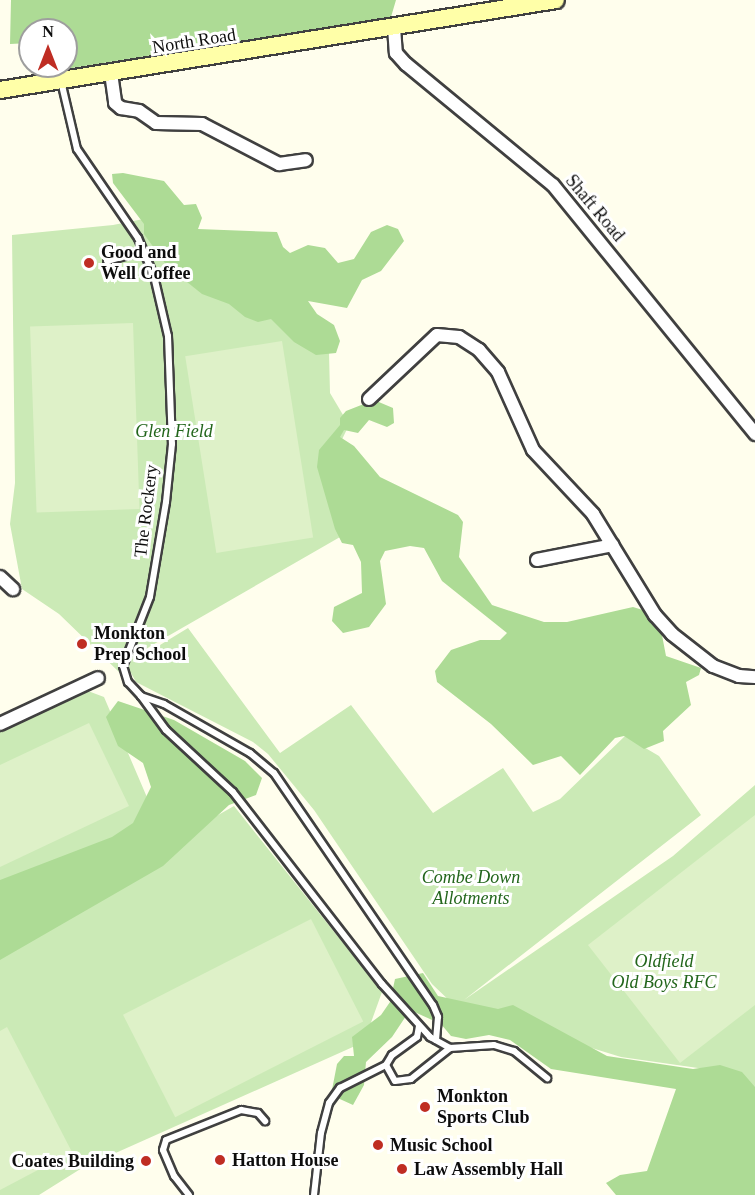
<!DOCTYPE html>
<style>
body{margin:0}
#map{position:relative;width:755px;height:1195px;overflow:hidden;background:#fffeed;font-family:"Times New Roman",serif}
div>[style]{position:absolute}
.green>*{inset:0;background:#cbeab6}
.forest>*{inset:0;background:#addb95}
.pitch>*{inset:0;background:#def1c8;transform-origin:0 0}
.roads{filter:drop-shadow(2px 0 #404040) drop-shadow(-2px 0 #404040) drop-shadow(0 2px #404040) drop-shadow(0 -2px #404040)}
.lane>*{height:6px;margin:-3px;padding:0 3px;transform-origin:3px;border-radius:3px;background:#fff}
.street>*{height:12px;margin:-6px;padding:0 6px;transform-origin:6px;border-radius:6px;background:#fff}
.secondary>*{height:16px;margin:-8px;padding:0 8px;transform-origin:8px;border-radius:8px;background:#ffffa8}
.dots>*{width:16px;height:16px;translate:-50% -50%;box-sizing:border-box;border:3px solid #fff;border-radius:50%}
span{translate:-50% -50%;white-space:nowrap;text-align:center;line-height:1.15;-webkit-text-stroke:6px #fff;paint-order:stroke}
.street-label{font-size:18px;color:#0d0d0d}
.poi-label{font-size:18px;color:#0d0d0d;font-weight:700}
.left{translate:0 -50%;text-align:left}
.right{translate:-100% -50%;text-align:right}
.park-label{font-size:18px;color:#23661c;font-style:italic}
.north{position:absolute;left:18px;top:18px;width:60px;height:60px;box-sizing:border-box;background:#fff;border:2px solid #9e9e9e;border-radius:50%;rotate:0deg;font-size:16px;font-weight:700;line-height:24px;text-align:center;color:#0d0d0d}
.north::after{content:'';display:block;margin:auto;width:21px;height:27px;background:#bf2d23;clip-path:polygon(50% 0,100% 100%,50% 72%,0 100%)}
</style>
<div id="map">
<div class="green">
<div style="clip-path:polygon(169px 214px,329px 352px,330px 393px,349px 425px,331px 462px,347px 533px,149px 647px,132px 662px,188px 628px,280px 753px,351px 705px,433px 813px,503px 768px,533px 812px,560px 799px,625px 736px,659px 756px,701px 815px,464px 1000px,673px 856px,755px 785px,755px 1090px,705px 1069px,621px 1057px,455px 1006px,432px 984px,314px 810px,268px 754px,253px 742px,136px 682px,131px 673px,119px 672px,59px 614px,22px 589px,10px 524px,15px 483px,12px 235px,113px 225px)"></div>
<div style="clip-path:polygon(88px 691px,104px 697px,167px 844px,234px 806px,382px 992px,364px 1042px,82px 1168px,39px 1195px,0 1195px,0 731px)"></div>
</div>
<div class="forest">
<div style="clip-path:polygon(11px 0,396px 0,391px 17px,41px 73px,39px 66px,66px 66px,66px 30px,30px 30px,30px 43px,10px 44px)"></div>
<div style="clip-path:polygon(123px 173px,164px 181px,184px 205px,196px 204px,202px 218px,198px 229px,277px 232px,283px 247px,290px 253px,308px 245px,325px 248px,338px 263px,354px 259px,371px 232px,387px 225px,398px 229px,404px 241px,381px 271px,362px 280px,347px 308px,308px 301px,317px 314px,334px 325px,340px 341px,336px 353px,316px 355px,294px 342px,271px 319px,258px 322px,245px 317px,229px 304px,202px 294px,167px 266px,144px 234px,144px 224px,113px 183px,112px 174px)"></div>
<div style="clip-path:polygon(374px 400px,393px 408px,394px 423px,387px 427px,369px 420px,358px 433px,344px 430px,340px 437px,354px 446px,380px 477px,458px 515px,463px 522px,459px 557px,492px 605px,544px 622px,567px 622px,633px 607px,646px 611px,661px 630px,666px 656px,701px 668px,699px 675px,686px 682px,691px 705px,663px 731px,664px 741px,644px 749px,624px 736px,615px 738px,580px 775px,561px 756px,533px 765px,491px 724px,437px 682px,435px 671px,451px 650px,480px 640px,500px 640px,507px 633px,442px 581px,424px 548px,410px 546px,385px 551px,380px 561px,386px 604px,369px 627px,343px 633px,332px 621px,334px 607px,362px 593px,361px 562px,353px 545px,342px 543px,335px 529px,317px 467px,319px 450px,340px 425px,340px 418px,346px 411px)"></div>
<div style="clip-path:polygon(118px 701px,174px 720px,245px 761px,262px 778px,256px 795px,229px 805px,163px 866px,0 960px,0 880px,112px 837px,133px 823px,151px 787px,143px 763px,118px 746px,106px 717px)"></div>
<div style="clip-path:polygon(423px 973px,438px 996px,498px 1009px,513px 1005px,607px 1056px,693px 1069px,720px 1065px,742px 1072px,755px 1087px,755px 1195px,616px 1195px,606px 1183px,620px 1175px,647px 1171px,676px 1089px,551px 1069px,510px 1040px,489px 1035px,466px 1039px,451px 1036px,441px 1024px,410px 1010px,392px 1037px,366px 1062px,364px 1085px,353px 1105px,331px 1095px,337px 1064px,344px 1056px,354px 1056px,352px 1037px,381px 1015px,390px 1002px,395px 979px)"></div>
</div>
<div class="pitch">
<div style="left:133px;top:323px;width:186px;height:103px;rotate:88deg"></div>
<div style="left:282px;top:341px;width:199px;height:98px;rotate:81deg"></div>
<div style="clip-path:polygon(89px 723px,129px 806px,0 867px,0 765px)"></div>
<div style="clip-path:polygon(755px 815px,755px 1005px,680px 1063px,588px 945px)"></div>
<div style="left:311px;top:919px;width:115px;height:211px;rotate:63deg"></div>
<div style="clip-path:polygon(7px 1027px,72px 1152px,0 1190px,0 1031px)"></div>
</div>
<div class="roads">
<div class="lane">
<div style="left:61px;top:81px;width:70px;rotate:76.8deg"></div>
<div style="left:77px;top:149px;width:108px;rotate:55.6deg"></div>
<div style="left:138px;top:238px;width:41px;rotate:67.2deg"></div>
<div style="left:154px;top:276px;width:62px;rotate:76.9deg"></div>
<div style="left:168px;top:336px;width:108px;rotate:87.9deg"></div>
<div style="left:172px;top:444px;width:58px;rotate:95.9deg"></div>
<div style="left:166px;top:502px;width:96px;rotate:99.6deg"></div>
<div style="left:150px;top:597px;width:74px;rotate:111.4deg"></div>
<div style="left:123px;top:666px;width:17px;rotate:73deg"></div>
<div style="left:128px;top:682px;width:19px;rotate:47deg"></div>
<div style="left:141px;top:696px;width:24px;rotate:19deg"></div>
<div style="left:164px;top:704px;width:99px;rotate:29.7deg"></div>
<div style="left:250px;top:753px;width:31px;rotate:40deg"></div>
<div style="left:274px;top:773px;width:281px;rotate:55.6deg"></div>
<div style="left:433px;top:1005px;width:13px;rotate:67deg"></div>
<div style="left:438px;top:1017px;width:23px;rotate:95deg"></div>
<div style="left:107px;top:261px;width:37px;rotate:-16deg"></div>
<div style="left:141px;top:696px;width:42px;rotate:53.7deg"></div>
<div style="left:166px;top:730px;width:91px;rotate:42.8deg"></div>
<div style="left:233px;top:792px;width:243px;rotate:52.2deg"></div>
<div style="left:382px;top:984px;width:72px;rotate:47.8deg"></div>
<div style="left:430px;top:1037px;width:23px;rotate:29deg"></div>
<div style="left:450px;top:1048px;width:44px;rotate:-3.9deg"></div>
<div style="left:494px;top:1045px;width:21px;rotate:17deg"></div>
<div style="left:514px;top:1051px;width:43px;rotate:39.3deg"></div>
<div style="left:419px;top:1026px;width:11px;rotate:100deg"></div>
<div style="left:417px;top:1037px;width:31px;rotate:144deg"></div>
<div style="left:392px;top:1055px;width:12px;rotate:121deg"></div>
<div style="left:386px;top:1065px;width:18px;rotate:61deg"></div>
<div style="left:395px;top:1081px;width:16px;rotate:-7deg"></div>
<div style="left:411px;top:1079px;width:50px;rotate:-38.5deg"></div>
<div style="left:189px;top:1195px;width:24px;rotate:-128deg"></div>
<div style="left:174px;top:1176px;width:28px;rotate:-113deg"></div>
<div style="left:163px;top:1150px;width:10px;rotate:-73deg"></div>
<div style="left:166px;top:1140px;width:81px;rotate:-21.8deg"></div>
<div style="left:241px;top:1110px;width:17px;rotate:10deg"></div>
<div style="left:258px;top:1113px;width:11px;rotate:49deg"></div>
<div style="left:314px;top:1195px;width:62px;rotate:-83.6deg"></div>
<div style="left:321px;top:1133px;width:31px;rotate:-75deg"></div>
<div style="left:329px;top:1103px;width:19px;rotate:-54deg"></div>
<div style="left:340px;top:1088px;width:51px;rotate:-26.6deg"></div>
</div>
<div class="street">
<div style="left:394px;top:27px;width:26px;rotate:86deg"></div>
<div style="left:396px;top:53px;width:15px;rotate:48deg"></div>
<div style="left:406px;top:64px;width:190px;rotate:39.5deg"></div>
<div style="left:553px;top:185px;width:321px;rotate:50.9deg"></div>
<div style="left:111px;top:73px;width:30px;rotate:82deg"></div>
<div style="left:115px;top:103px;width:8px;rotate:40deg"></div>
<div style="left:121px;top:108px;width:18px;rotate:9deg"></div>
<div style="left:139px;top:111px;width:21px;rotate:35deg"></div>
<div style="left:156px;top:123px;width:46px;rotate:1.2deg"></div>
<div style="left:202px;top:124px;width:87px;rotate:27.5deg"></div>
<div style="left:279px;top:164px;width:27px;rotate:-8deg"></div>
<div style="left:369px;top:399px;width:93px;rotate:-43.3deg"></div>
<div style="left:437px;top:335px;width:22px;rotate:5deg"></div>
<div style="left:459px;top:337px;width:24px;rotate:33deg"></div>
<div style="left:479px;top:350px;width:29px;rotate:49deg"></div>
<div style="left:498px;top:372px;width:85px;rotate:65.8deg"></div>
<div style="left:533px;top:450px;width:88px;rotate:46.8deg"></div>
<div style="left:593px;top:514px;width:119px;rotate:58.5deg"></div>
<div style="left:655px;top:615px;width:25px;rotate:48deg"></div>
<div style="left:672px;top:634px;width:52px;rotate:38deg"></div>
<div style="left:713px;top:666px;width:28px;rotate:21deg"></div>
<div style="left:739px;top:676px;width:16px;rotate:4deg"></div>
<div style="left:537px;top:560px;width:77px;rotate:-11.2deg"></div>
<div style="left:0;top:577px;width:18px;rotate:43deg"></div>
<div style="left:0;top:724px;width:108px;rotate:-25.1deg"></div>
</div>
<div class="secondary">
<div style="left:0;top:90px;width:563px;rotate:-9.19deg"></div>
</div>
</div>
<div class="dots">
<div style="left:89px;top:263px;background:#bf2d23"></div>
<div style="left:82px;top:644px;background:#bf2d23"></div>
<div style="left:425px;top:1107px;background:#bf2d23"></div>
<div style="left:378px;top:1145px;background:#bf2d23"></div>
<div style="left:220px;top:1160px;background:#bf2d23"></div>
<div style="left:146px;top:1161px;background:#bf2d23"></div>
<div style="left:402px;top:1169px;background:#bf2d23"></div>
</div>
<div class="street-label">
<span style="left:194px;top:41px;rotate:-9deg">North Road</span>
<span style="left:595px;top:208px;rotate:50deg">Shaft Road</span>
<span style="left:146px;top:511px;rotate:-83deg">The Rockery</span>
</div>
<div class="poi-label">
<span class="left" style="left:101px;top:263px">Good and<br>Well Coffee</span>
<span class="left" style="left:94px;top:644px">Monkton<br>Prep School</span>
<span class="left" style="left:437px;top:1107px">Monkton<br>Sports Club</span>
<span class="left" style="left:390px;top:1145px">Music School</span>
<span class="left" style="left:232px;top:1160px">Hatton House</span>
<span class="right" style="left:134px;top:1161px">Coates Building</span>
<span class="left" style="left:414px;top:1169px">Law Assembly Hall</span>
</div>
<div class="park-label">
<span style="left:174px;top:431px">Glen Field</span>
<span style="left:471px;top:888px">Combe Down<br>Allotments</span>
<span style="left:664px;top:972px">Oldfield<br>Old Boys RFC</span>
</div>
<div class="north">N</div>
</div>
